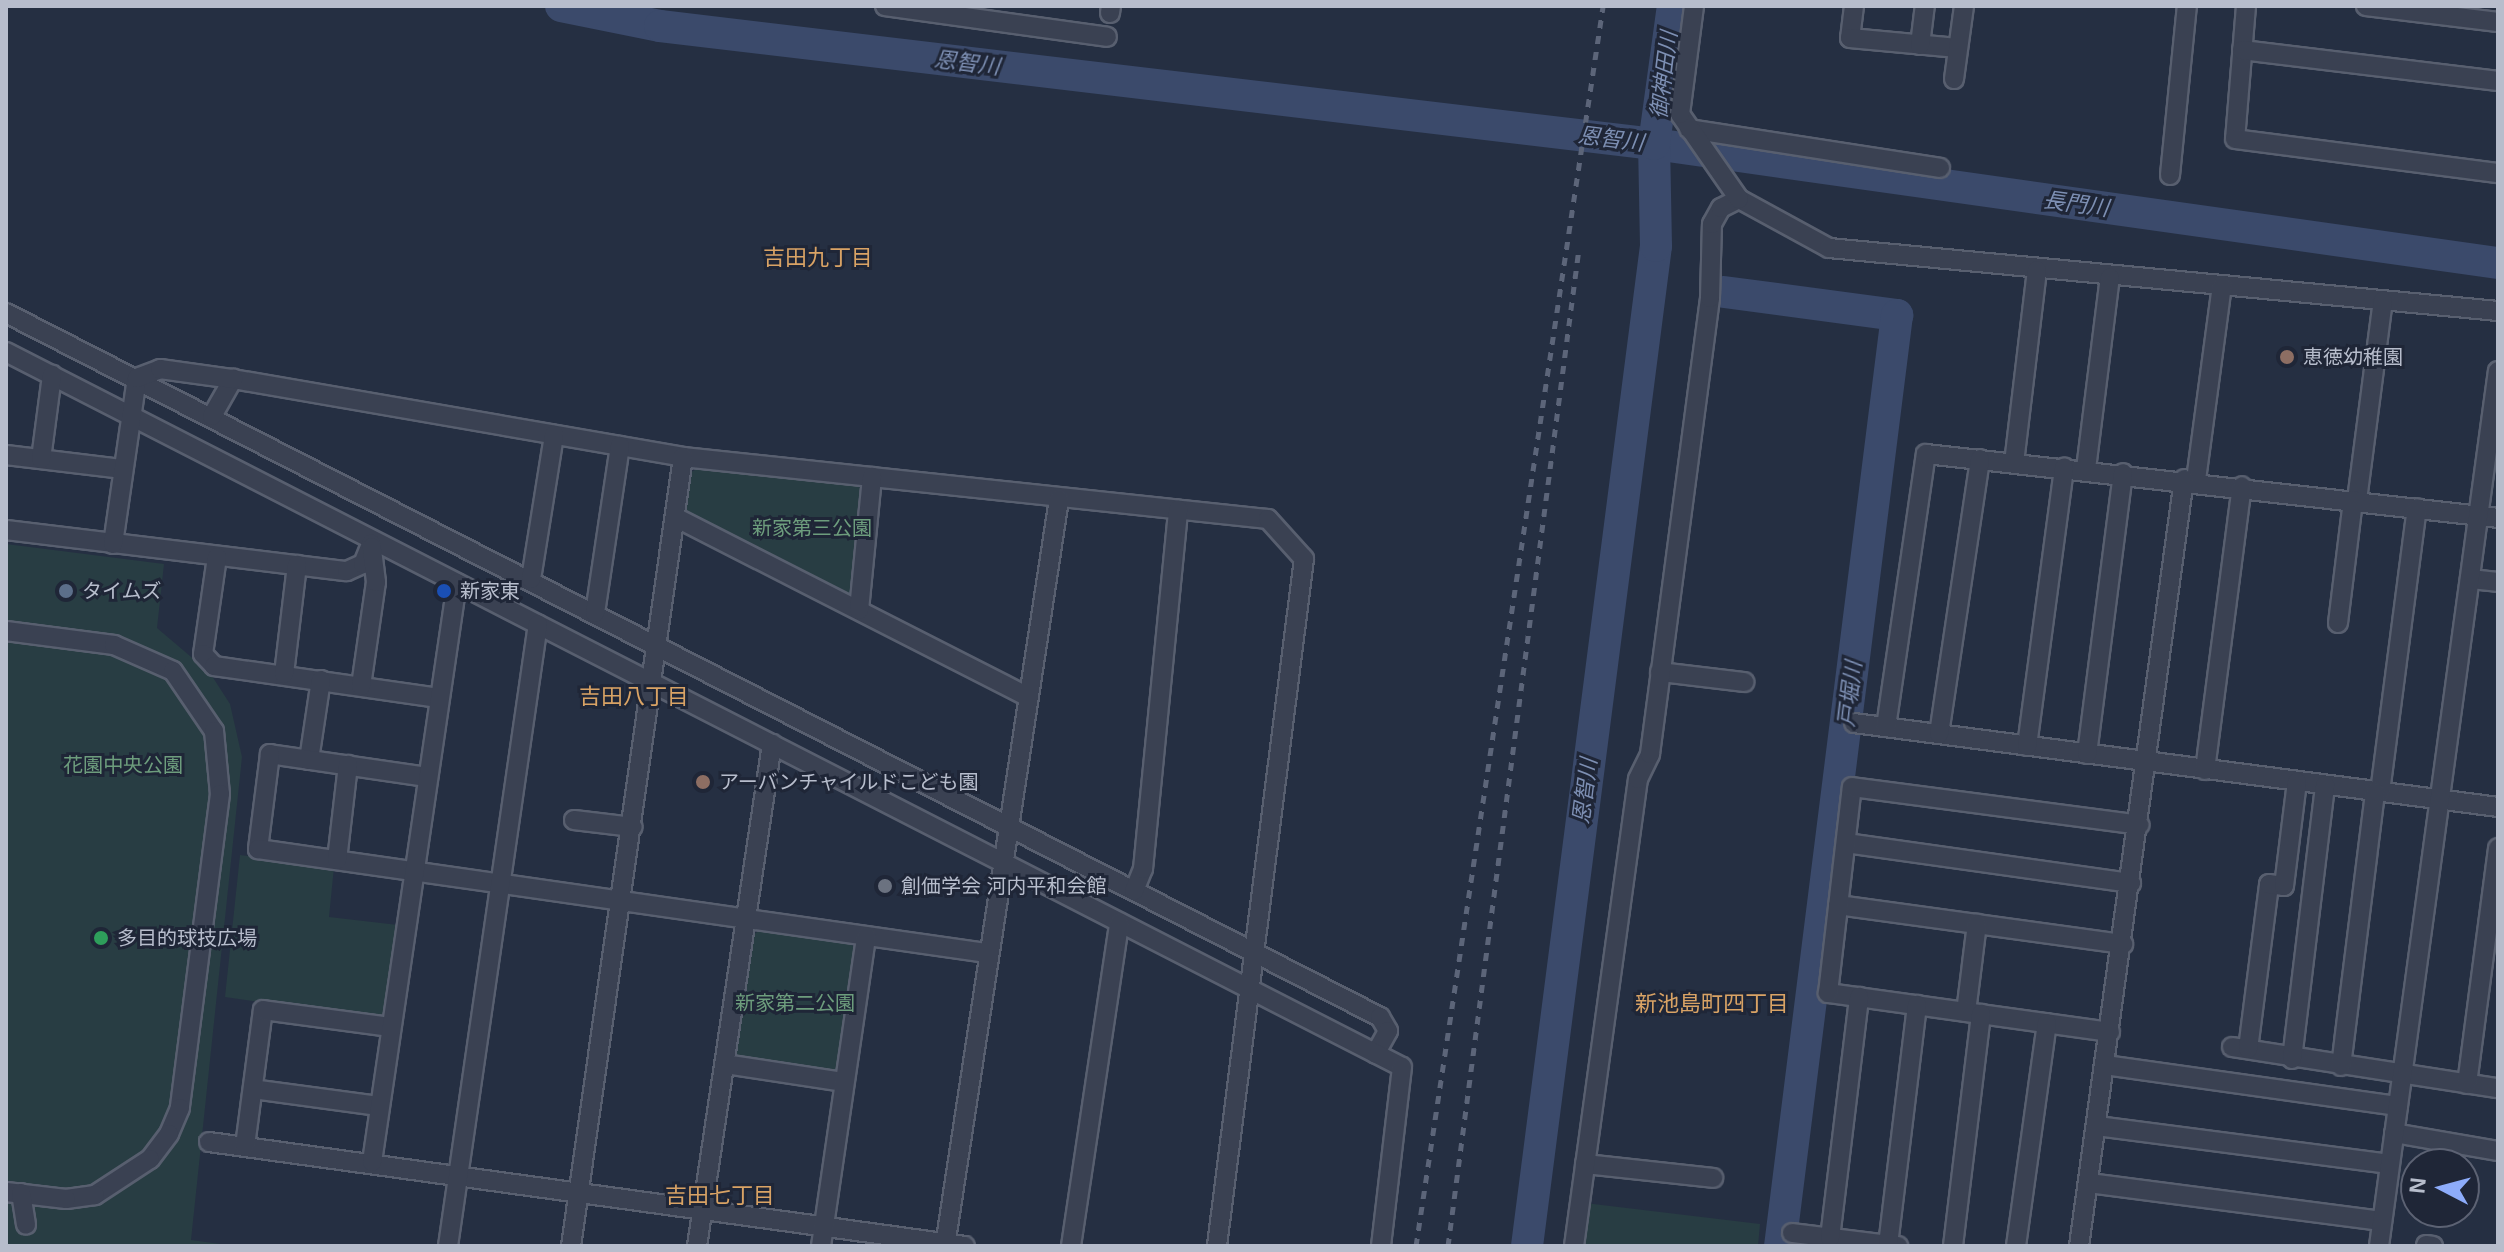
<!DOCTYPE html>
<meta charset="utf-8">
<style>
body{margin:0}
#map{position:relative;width:2504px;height:1252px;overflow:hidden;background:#252f42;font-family:Arial,"Noto Sans JP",sans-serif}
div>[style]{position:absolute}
.green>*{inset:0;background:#283d43}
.river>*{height:32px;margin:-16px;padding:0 16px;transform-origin:16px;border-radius:16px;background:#3b4a6b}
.roads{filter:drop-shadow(2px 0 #585f6f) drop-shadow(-2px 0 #585f6f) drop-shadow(0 2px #585f6f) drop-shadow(0 -2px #585f6f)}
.minor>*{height:18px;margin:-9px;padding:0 9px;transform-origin:9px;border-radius:9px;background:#3a4152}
.rail>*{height:5px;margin-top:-2.5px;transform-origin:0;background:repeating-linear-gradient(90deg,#5c6579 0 8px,transparent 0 16px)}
.dots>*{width:22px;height:22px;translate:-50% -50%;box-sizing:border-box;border:4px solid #1f2637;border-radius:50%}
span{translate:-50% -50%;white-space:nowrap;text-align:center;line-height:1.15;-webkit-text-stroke:6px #1f2637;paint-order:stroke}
.poi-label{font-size:20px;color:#b7bdcc}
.left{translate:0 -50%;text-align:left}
.park-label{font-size:20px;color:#6d9d7d}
.water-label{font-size:22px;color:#7d8fb3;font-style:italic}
.neighbourhood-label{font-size:22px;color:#d9a365}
.frame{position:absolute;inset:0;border:8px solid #b7bdcc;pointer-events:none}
.north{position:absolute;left:2400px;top:1148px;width:80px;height:80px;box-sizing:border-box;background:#1f2637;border:2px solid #5c6273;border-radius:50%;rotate:276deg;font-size:22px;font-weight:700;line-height:32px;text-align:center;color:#b7bdcc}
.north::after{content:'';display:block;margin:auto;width:28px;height:36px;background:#8dacfb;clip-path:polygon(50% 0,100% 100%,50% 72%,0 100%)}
</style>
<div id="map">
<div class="green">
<div style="clip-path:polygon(697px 469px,858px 485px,865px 498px,853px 591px,844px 597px,692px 520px,680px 499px,683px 476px)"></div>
<div style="clip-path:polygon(6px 544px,164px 564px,157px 628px,210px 673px,230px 704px,242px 757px,191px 1240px,235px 1246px,6px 1246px)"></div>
<div style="clip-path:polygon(240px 855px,334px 867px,329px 917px,398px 925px,387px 1013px,379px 1019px,225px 997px)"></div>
<div style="clip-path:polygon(763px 928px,848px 939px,856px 951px,841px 1066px,830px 1074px,740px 1062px,734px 1055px,750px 937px)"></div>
<div style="clip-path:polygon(1585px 1203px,1760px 1224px,1758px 1246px,1579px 1246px)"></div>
</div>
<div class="river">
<div style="left:561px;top:6px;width:101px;rotate:11.4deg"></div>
<div style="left:660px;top:26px;width:1001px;rotate:6.77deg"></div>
<div style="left:1654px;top:144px;width:852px;rotate:8.03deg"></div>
<div style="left:1724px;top:292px;width:175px;rotate:7.6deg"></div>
<div style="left:1897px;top:315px;width:938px;rotate:97.16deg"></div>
<div style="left:1527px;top:1246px;width:1008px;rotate:-82.65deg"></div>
<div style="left:1656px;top:246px;width:102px;rotate:-91.1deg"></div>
<div style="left:1654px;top:144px;width:139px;rotate:-82.2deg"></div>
</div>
<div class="roads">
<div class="minor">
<div style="left:885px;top:6px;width:224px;rotate:7.9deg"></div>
<div style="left:1854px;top:6px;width:32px;rotate:97deg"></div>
<div style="left:1850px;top:38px;width:108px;rotate:5.3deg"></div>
<div style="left:2246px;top:6px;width:133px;rotate:94.7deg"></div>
<div style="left:2235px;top:139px;width:265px;rotate:7.4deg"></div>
<div style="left:2366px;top:6px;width:133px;rotate:6.9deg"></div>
<div style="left:1110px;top:13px;width:7px;rotate:-82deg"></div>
<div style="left:1920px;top:45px;width:39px;rotate:-83deg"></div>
<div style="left:2242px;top:50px;width:258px;rotate:6.9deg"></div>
<div style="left:1954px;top:79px;width:74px;rotate:-82.2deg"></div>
<div style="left:1689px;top:129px;width:254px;rotate:8.8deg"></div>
<div style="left:2170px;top:175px;width:170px;rotate:-84.3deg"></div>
<div style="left:1739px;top:199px;width:102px;rotate:28.6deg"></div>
<div style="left:1829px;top:248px;width:672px;rotate:5.38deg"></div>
<div style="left:6px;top:313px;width:1544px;rotate:27.13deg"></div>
<div style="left:1380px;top:1017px;width:16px;rotate:60deg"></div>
<div style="left:1388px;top:1031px;width:26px;rotate:119deg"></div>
<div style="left:6px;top:352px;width:1568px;rotate:27.12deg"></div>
<div style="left:1402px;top:1067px;width:180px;rotate:96.7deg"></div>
<div style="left:212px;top:416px;width:43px;rotate:-60.4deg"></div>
<div style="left:233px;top:379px;width:457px;rotate:9.8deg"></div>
<div style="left:683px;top:457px;width:588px;rotate:6.05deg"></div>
<div style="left:1268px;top:519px;width:54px;rotate:48deg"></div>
<div style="left:1304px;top:559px;width:692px;rotate:97.22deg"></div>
<div style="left:6px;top:455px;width:116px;rotate:6.9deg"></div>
<div style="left:41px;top:459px;width:85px;rotate:-82.5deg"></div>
<div style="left:2014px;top:463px;width:194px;rotate:-83.2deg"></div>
<div style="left:2086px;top:469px;width:193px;rotate:-82.9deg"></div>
<div style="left:2196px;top:480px;width:196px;rotate:-82.4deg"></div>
<div style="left:2357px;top:500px;width:201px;rotate:-82.6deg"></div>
<div style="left:675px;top:517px;width:392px;rotate:27deg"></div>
<div style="left:6px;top:530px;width:343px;rotate:6.9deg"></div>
<div style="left:347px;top:571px;width:17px;rotate:-24deg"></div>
<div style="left:363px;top:564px;width:22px;rotate:-68deg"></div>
<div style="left:113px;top:544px;width:168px;rotate:-81.8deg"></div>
<div style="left:137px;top:378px;width:25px;rotate:-21deg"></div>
<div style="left:160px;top:369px;width:74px;rotate:7.8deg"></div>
<div style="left:217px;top:557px;width:98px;rotate:98.2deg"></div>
<div style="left:203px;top:654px;width:16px;rotate:47deg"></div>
<div style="left:214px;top:666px;width:227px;rotate:8.1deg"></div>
<div style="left:531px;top:579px;width:146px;rotate:-80.9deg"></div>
<div style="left:2470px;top:579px;width:28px;rotate:6deg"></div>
<div style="left:859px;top:610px;width:134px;rotate:-84.4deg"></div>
<div style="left:595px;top:613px;width:169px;rotate:-81.5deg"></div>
<div style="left:2338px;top:623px;width:124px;rotate:-83deg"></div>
<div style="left:6px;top:631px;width:109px;rotate:7.4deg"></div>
<div style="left:114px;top:645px;width:64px;rotate:23.8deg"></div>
<div style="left:173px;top:671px;width:73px;rotate:55.7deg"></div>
<div style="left:214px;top:731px;width:63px;rotate:84.6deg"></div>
<div style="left:220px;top:794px;width:317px;rotate:97.3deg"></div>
<div style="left:180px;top:1108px;width:28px;rotate:113deg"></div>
<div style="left:169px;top:1134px;width:31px;rotate:127deg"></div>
<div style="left:150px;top:1159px;width:66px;rotate:146.8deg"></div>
<div style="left:95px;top:1195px;width:29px;rotate:172deg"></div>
<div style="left:66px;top:1199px;width:60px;rotate:-173.3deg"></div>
<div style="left:1660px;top:672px;width:85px;rotate:6.8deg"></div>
<div style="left:284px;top:674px;width:110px;rotate:-83.2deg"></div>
<div style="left:361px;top:686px;width:105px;rotate:-81.8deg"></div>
<div style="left:376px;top:582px;width:35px;rotate:-97deg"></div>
<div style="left:1854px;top:723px;width:649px;rotate:7.43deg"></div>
<div style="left:1886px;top:727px;width:276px;rotate:-81.7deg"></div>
<div style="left:1926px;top:454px;width:576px;rotate:6.38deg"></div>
<div style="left:1939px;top:734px;width:278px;rotate:-81.5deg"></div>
<div style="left:2027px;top:746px;width:281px;rotate:-82.4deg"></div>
<div style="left:2087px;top:754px;width:283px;rotate:-82.7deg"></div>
<div style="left:309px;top:760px;width:81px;rotate:-81.5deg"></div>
<div style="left:2205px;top:770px;width:286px;rotate:-82.6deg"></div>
<div style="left:427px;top:777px;width:159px;rotate:-171.7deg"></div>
<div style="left:270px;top:754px;width:96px;rotate:97.2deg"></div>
<div style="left:258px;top:849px;width:735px;rotate:8.13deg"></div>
<div style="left:2380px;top:792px;width:286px;rotate:-82.6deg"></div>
<div style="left:574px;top:820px;width:59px;rotate:6.8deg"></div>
<div style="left:1846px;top:843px;width:288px;rotate:8deg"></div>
<div style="left:337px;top:860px;width:96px;rotate:-83.4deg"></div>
<div style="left:1134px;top:891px;width:24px;rotate:-68deg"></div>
<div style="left:1143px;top:869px;width:361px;rotate:-84.4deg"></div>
<div style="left:1838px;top:905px;width:288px;rotate:7.8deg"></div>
<div style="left:1966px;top:1012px;width:89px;rotate:-82.9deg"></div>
<div style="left:2110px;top:1032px;width:285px;rotate:-172.1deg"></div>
<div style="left:1828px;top:993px;width:207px;rotate:-83.4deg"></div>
<div style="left:1852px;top:787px;width:290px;rotate:7.5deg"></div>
<div style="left:2232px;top:1047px;width:269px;rotate:8.8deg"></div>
<div style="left:2248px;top:1049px;width:166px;rotate:-82.7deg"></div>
<div style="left:2269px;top:884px;width:15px;rotate:8deg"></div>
<div style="left:2284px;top:886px;width:105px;rotate:-82.9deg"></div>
<div style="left:2292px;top:1059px;width:276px;rotate:-83.1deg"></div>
<div style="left:725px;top:1064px;width:120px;rotate:8.6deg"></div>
<div style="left:2105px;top:1065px;width:296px;rotate:8deg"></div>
<div style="left:2341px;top:1066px;width:276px;rotate:-82.9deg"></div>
<div style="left:2467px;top:1084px;width:238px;rotate:-82.5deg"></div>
<div style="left:253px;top:1089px;width:127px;rotate:7.7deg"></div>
<div style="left:2097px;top:1126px;width:295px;rotate:7.4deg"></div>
<div style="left:2394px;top:1133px;width:106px;rotate:9.8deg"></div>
<div style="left:209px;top:1142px;width:763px;rotate:7.83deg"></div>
<div style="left:245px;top:1146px;width:137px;rotate:-82.5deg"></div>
<div style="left:263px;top:1010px;width:129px;rotate:7.6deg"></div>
<div style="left:372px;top:1162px;width:585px;rotate:-81.65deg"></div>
<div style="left:1585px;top:1164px;width:129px;rotate:6.2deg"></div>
<div style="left:2089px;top:1183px;width:295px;rotate:7.4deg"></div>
<div style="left:21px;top:1193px;width:32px;rotate:81deg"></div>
<div style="left:1792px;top:1233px;width:107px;rotate:7deg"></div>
<div style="left:1830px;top:1238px;width:243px;rotate:-83.1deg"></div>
<div style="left:1888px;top:1245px;width:242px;rotate:-83.1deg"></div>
<div style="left:2426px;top:1245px;width:7px;rotate:8deg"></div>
<div style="left:448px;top:1246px;width:628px;rotate:-81.77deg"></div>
<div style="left:571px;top:1246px;width:797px;rotate:-81.92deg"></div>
<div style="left:697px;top:1246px;width:508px;rotate:-81.5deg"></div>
<div style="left:821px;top:1246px;width:313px;rotate:-81.7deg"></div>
<div style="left:945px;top:1246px;width:756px;rotate:-81.32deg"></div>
<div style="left:1071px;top:1246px;width:327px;rotate:-81.5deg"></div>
<div style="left:1574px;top:1246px;width:471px;rotate:-82.2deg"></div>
<div style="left:1638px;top:779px;width:28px;rotate:-64deg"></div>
<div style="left:1650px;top:754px;width:460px;rotate:-82.5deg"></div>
<div style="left:1710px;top:298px;width:74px;rotate:-88.5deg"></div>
<div style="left:1712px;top:224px;width:18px;rotate:-61deg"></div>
<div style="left:1721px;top:208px;width:20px;rotate:-27deg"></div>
<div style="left:1739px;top:199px;width:103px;rotate:-124.8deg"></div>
<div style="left:1680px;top:114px;width:109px;rotate:-82.6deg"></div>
<div style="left:1953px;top:1246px;width:234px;rotate:-83.1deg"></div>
<div style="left:2016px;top:1246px;width:225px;rotate:-82.1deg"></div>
<div style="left:2079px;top:1246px;width:774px;rotate:-82.2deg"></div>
<div style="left:2379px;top:1246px;width:883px;rotate:-82.26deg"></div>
</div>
</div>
<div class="rail">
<div style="left:1416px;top:1246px;width:1254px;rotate:-81.42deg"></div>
<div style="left:1448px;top:1246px;width:1007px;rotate:-82.52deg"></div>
</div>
<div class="dots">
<div style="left:2287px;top:357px;background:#8d6e63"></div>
<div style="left:66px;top:591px;background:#5c6f8a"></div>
<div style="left:444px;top:591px;background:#1a4fb4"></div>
<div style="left:703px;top:782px;background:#8d6e63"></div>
<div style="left:885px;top:886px;background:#6b7280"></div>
<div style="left:101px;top:938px;background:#2e9e5b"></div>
</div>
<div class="poi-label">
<span class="left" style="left:2303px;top:357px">恵徳幼稚園</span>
<span class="left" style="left:82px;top:591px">タイムズ</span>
<span class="left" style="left:460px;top:591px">新家東</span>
<span class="left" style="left:719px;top:782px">アーバンチャイルドこども園</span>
<span class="left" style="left:901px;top:886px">創価学会 河内平和会館</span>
<span class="left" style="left:117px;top:938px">多目的球技広場</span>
</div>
<div class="park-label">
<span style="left:812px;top:528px">新家第三公園</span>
<span style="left:123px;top:765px">花園中央公園</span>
<span style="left:795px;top:1003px">新家第二公園</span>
</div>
<div class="water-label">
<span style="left:967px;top:63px;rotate:7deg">恩智川</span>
<span style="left:1664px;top:75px;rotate:-83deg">御神田川</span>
<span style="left:1611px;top:139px;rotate:7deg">恩智川</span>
<span style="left:2076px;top:204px;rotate:8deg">長門川</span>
<span style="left:1850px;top:694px;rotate:-83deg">戸堀川</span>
<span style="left:1585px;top:791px;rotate:-83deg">恩智川</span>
</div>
<div class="neighbourhood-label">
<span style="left:818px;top:258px">吉田九丁目</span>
<span style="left:634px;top:697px">吉田八丁目</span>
<span style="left:1712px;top:1004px">新池島町四丁目</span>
<span style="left:720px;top:1196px">吉田七丁目</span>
</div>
<div class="frame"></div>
<div class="north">N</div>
</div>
